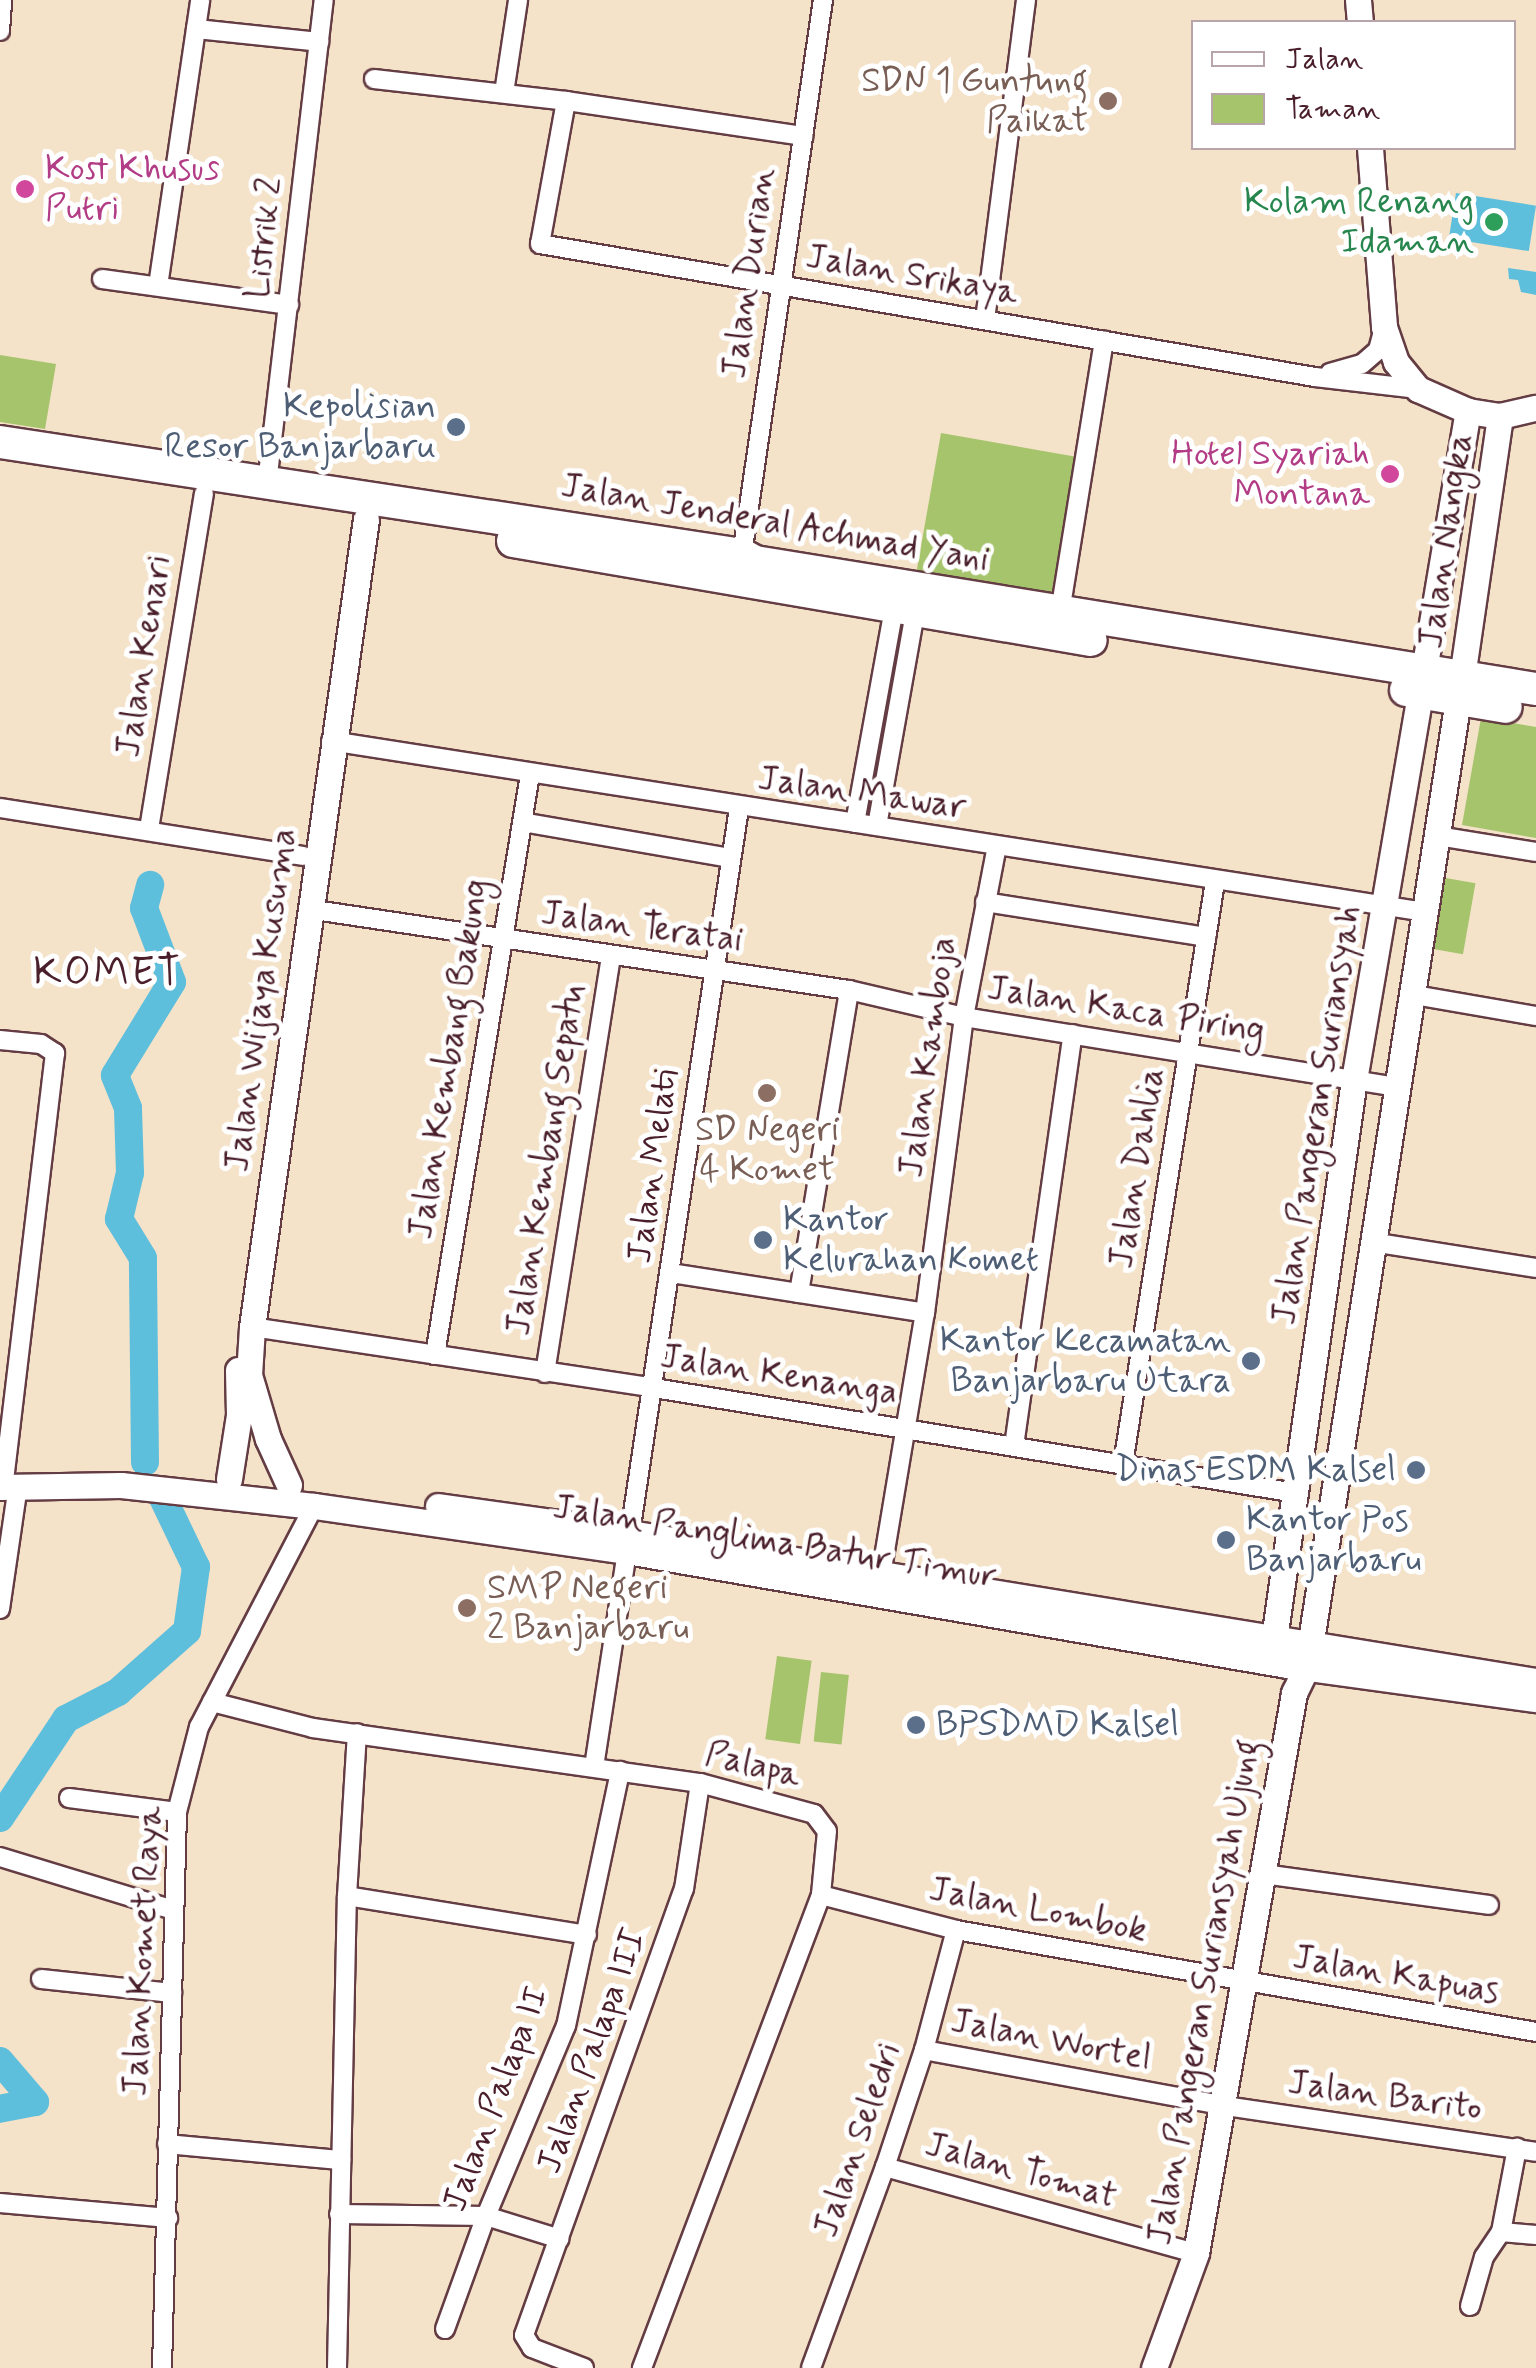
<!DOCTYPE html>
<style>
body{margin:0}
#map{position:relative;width:1536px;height:2368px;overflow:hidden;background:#f4e2c9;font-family:Mynerve,sans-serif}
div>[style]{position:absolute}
.green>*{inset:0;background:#a6c46c;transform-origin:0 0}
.water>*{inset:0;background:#5ebfdd;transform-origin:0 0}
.river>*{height:28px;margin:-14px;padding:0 14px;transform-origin:14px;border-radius:14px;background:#5ebfdd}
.roads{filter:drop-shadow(2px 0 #643c43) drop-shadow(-2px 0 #643c43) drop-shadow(0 2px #643c43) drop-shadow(0 -2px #643c43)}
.street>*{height:18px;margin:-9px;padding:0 9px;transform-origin:9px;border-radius:9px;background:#fff}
.secondary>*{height:25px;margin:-12.5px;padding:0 12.5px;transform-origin:12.5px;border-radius:12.5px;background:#fff}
.highway>*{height:32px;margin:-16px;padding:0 16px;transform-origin:16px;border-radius:16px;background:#fff}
.dots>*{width:28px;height:28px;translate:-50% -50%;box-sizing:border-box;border:5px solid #fff;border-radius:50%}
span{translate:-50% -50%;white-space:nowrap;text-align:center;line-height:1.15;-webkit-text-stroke:10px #fff;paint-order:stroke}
.education-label{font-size:35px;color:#785e54}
.right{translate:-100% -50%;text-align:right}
.left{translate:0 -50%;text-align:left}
.hotel-label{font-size:35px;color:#b23c85}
.leisure-label{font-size:35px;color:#27864d}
.street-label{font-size:35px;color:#4a1f2b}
.service-label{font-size:35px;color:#4e5e75}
.quarter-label{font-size:40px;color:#4a1f2b;letter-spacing:2.5px}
.legend{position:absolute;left:1191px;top:20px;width:325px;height:130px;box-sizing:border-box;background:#fff;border:2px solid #b7a5aa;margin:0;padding:12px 18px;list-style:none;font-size:30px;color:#4a1f2b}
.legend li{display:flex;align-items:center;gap:20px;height:50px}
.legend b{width:50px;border:2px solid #b7a5aa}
</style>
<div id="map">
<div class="green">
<div style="clip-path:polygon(0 355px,56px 364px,45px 429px,0 422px)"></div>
<div style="left:941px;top:433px;width:137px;height:146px;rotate:10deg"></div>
<div style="clip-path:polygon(1481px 718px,1536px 727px,1536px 838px,1462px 825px)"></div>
<div style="left:1440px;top:877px;width:36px;height:72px;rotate:10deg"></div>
<div style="left:777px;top:1656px;width:35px;height:84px;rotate:8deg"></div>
<div style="left:821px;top:1672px;width:28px;height:70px;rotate:6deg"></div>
</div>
<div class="water">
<div style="left:1456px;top:193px;width:81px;height:46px;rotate:9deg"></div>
<div style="clip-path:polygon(1508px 268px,1536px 272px,1536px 295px,1521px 292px,1518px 280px,1509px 279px)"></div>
</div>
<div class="river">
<div style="left:145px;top:1462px;width:204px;rotate:-90.6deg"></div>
<div style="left:143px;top:1258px;width:46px;rotate:-121.6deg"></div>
<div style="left:119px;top:1219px;width:47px;rotate:-76.6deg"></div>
<div style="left:130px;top:1173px;width:65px;rotate:-91.8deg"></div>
<div style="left:128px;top:1108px;width:35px;rotate:-112deg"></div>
<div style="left:115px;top:1075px;width:109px;rotate:-58.5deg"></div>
<div style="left:172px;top:982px;width:79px;rotate:-110.7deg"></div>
<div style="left:144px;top:908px;width:24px;rotate:-75deg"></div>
<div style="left:0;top:1818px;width:119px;rotate:-56.3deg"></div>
<div style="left:66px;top:1719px;width:59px;rotate:-27.4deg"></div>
<div style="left:118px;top:1692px;width:92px;rotate:-41.5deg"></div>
<div style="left:187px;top:1631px;width:65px;rotate:-82deg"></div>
<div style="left:196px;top:1567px;width:83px;rotate:-115.6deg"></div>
<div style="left:0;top:2061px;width:54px;rotate:49.5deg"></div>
<div style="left:35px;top:2102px;width:36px;rotate:169deg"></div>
</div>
<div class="roads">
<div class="street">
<div style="left:196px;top:29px;width:124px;rotate:6deg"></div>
<div style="left:0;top:31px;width:31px;rotate:-86deg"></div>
<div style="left:374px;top:79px;width:193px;rotate:6.5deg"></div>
<div style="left:566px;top:101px;width:240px;rotate:8.4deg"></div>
<div style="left:504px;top:93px;width:94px;rotate:-81.4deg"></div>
<div style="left:566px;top:101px;width:145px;rotate:100.3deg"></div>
<div style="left:540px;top:244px;width:786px;rotate:9.74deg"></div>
<div style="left:1315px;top:377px;width:104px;rotate:6.6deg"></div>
<div style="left:102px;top:279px;width:189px;rotate:7.9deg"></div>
<div style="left:158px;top:286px;width:289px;rotate:-81.6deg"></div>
<div style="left:985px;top:320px;width:323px;rotate:-82.7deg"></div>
<div style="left:1330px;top:373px;width:33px;rotate:-16deg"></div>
<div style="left:1362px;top:364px;width:21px;rotate:-41deg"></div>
<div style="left:1378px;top:350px;width:24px;rotate:-75deg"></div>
<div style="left:267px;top:483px;width:486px;rotate:-83.3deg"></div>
<div style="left:742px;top:555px;width:561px;rotate:-81.7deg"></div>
<div style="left:1060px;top:612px;width:275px;rotate:-80.8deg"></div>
<div style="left:331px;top:741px;width:1108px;rotate:8.88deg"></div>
<div style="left:0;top:808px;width:307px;rotate:9deg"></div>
<div style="left:522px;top:822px;width:212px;rotate:9.8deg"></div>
<div style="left:855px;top:823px;width:218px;rotate:-79.7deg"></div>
<div style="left:877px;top:826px;width:217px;rotate:-79.9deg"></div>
<div style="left:149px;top:829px;width:340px;rotate:-80.7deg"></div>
<div style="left:1438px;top:836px;width:99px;rotate:9.3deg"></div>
<div style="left:985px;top:902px;width:224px;rotate:9deg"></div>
<div style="left:308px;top:909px;width:547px;rotate:8.52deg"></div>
<div style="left:849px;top:990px;width:118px;rotate:13.2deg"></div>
<div style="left:964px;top:1017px;width:438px;rotate:9.2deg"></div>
<div style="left:1414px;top:995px;width:124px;rotate:9.8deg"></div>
<div style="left:0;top:1040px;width:41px;rotate:5.6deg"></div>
<div style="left:41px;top:1044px;width:17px;rotate:33deg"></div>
<div style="left:55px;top:1053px;width:425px;rotate:96.8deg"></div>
<div style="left:1372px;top:1242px;width:166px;rotate:9deg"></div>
<div style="left:671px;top:1273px;width:257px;rotate:8.9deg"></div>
<div style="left:799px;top:1293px;width:307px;rotate:-80.6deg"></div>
<div style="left:252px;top:1327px;width:407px;rotate:8.6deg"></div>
<div style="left:654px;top:1388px;width:651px;rotate:9.29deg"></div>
<div style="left:435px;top:1355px;width:589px;rotate:-80.71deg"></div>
<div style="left:545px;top:1373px;width:421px;rotate:-81deg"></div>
<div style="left:1014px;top:1446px;width:416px;rotate:-81.9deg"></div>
<div style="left:1123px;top:1464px;width:589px;rotate:-81.02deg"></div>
<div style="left:630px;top:1533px;width:733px;rotate:-81.45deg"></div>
<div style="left:881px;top:1575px;width:266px;rotate:-80.5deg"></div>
<div style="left:925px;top:1313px;width:299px;rotate:-82.5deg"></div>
<div style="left:964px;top:1017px;width:174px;rotate:-79.1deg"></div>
<div style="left:0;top:1609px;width:124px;rotate:-81.7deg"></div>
<div style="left:212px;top:1702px;width:104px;rotate:14.4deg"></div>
<div style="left:313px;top:1728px;width:391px;rotate:8.1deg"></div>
<div style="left:700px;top:1783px;width:118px;rotate:15.2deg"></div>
<div style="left:814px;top:1814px;width:21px;rotate:53deg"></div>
<div style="left:827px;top:1831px;width:64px;rotate:95.4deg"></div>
<div style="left:821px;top:1895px;width:506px;rotate:110.73deg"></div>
<div style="left:594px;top:1767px;width:219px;rotate:-81.3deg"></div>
<div style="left:69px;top:1798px;width:109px;rotate:7.4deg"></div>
<div style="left:0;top:1857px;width:181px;rotate:17deg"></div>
<div style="left:1263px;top:1874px;width:228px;rotate:7.8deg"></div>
<div style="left:821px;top:1895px;width:139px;rotate:14.5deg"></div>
<div style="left:956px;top:1930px;width:589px;rotate:9.97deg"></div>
<div style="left:347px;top:1896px;width:243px;rotate:9.2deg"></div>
<div style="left:41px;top:1979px;width:132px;rotate:6.1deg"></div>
<div style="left:924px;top:2050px;width:306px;rotate:10.5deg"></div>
<div style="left:1225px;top:2106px;width:314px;rotate:8.4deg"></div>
<div style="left:167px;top:2144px;width:175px;rotate:5.3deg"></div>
<div style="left:885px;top:2167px;width:323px;rotate:15.5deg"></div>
<div style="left:0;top:2203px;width:169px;rotate:5.1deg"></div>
<div style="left:339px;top:2214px;width:147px;rotate:0.8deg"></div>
<div style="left:486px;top:2216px;width:77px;rotate:17.3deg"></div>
<div style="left:1501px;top:2232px;width:35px;rotate:5deg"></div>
<div style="left:1470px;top:2306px;width:51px;rotate:-74.1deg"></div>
<div style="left:1484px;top:2257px;width:30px;rotate:-56deg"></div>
<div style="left:1501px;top:2232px;width:86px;rotate:-79.2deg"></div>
<div style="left:445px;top:2329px;width:120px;rotate:-70.1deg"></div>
<div style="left:486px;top:2216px;width:206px;rotate:-67.2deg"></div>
<div style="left:566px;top:2026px;width:261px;rotate:-78deg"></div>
<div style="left:162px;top:2368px;width:556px;rotate:-88.45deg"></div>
<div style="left:177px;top:1812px;width:88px;rotate:-75.5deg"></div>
<div style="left:199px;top:1727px;width:249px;rotate:-62.5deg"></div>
<div style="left:337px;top:2368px;width:472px;rotate:-88.8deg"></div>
<div style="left:347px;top:1896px;width:163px;rotate:-86.5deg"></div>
<div style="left:584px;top:2368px;width:56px;rotate:-159deg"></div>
<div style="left:532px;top:2348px;width:15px;rotate:-122deg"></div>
<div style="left:524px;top:2335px;width:474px;rotate:-70.3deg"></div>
<div style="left:684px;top:1889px;width:107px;rotate:-81.4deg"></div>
<div style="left:811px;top:2368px;width:214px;rotate:-69.8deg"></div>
<div style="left:885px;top:2167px;width:123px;rotate:-71.6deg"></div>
<div style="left:924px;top:2050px;width:124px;rotate:-75.1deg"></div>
</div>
<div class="secondary">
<div style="left:1358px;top:0;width:22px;rotate:85deg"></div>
<div style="left:1370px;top:148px;width:180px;rotate:85.5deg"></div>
<div style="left:1384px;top:327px;width:37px;rotate:71deg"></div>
<div style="left:1396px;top:362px;width:35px;rotate:51deg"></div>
<div style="left:1418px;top:389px;width:55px;rotate:23.7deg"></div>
<div style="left:1468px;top:411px;width:32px;rotate:9deg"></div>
<div style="left:1500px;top:416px;width:37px;rotate:-13deg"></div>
<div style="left:1424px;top:670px;width:263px;rotate:-80.4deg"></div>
<div style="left:1462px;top:677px;width:264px;rotate:-81.7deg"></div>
<div style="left:229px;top:1479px;width:65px;rotate:-81.1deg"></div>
<div style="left:239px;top:1415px;width:45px;rotate:-91.3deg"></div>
<div style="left:289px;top:1485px;width:51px;rotate:-114.5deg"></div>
<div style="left:268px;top:1439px;width:67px;rotate:-106.5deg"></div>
<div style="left:249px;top:1375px;width:48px;rotate:-86.4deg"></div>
<div style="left:252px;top:1327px;width:816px;rotate:-81.97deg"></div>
<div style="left:0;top:1487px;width:121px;rotate:-0.9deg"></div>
<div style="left:121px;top:1485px;width:194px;rotate:6.2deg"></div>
<div style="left:314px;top:1506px;width:316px;rotate:8.2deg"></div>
<div style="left:627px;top:1551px;width:670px;rotate:9.8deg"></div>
<div style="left:1287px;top:1665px;width:251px;rotate:7.8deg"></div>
<div style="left:438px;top:1506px;width:194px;rotate:8deg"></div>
<div style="left:630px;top:1533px;width:918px;rotate:9.28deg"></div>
<div style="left:1282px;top:1654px;width:17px;rotate:-118deg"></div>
<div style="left:1274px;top:1639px;width:565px;rotate:-81.86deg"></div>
<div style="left:1354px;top:1080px;width:393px;rotate:-80.3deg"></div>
<div style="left:1154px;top:2368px;width:122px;rotate:-69.9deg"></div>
<div style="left:1196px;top:2253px;width:569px;rotate:-80.07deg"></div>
<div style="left:1294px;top:1693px;width:30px;rotate:-64deg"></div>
<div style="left:1307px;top:1666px;width:979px;rotate:-81.12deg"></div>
</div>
<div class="highway">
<div style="left:0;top:442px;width:751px;rotate:8.66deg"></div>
<div style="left:742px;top:555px;width:15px;rotate:28deg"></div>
<div style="left:755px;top:562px;width:791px;rotate:9.24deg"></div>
<div style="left:513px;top:541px;width:586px;rotate:9.72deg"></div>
<div style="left:1406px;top:690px;width:101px;rotate:9.6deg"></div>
</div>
</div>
<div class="dots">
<div style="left:1108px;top:101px;background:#8d6e63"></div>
<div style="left:25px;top:189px;background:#d1479c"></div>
<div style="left:1494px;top:222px;background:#2e9e5b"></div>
<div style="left:456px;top:427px;background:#5c6f8a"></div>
<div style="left:1390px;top:474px;background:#d1479c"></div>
<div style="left:767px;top:1093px;background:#8d6e63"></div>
<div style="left:763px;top:1240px;background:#5c6f8a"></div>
<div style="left:1251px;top:1361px;background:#5c6f8a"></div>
<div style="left:1416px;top:1470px;background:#5c6f8a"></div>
<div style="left:1226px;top:1540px;background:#5c6f8a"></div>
<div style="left:467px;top:1608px;background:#8d6e63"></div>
<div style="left:916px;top:1725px;background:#5c6f8a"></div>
</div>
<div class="education-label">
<span class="right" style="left:1088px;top:101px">SDN 1 Guntung<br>Paikat</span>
<span style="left:767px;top:1150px">SD Negeri<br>4 Komet</span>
<span class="left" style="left:487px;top:1608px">SMP Negeri<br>2 Banjarbaru</span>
</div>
<div class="hotel-label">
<span class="left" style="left:45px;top:189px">Kost Khusus<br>Putri</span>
<span class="right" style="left:1370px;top:474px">Hotel Syariah<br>Montana</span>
</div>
<div class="leisure-label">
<span class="right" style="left:1474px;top:222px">Kolam Renang<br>Idaman</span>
</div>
<div class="street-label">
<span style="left:264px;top:238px;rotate:-84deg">Listrik 2</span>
<span style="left:749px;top:273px;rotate:-82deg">Jalan Durian</span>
<span style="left:912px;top:275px;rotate:10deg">Jalan Srikaya</span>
<span style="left:775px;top:523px;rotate:10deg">Jalan Jenderal Achmad Yani</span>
<span style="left:1446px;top:541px;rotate:-82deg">Jalan Nangka</span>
<span style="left:144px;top:656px;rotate:-81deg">Jalan Kenari</span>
<span style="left:862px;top:793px;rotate:8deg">Jalan Mawar</span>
<span style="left:642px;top:927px;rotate:8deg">Jalan Teratai</span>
<span style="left:261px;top:1000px;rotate:-82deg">Jalan Wijaya Kusuma</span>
<span style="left:1126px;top:1010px;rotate:9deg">Jalan Kaca Piring</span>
<span style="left:928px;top:1057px;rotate:-82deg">Jalan Kamboja</span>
<span style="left:449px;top:1059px;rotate:-81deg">Jalan Kembang Bakung</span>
<span style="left:1317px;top:1115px;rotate:-81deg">Jalan Pangeran Suriansyah</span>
<span style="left:546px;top:1160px;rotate:-81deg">Jalan Kembang Sepatu</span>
<span style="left:653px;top:1166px;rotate:-82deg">Jalan Melati</span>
<span style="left:1137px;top:1168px;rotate:-81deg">Jalan Dahlia</span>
<span style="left:779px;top:1375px;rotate:9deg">Jalan Kenanga</span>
<span style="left:775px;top:1542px;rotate:9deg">Jalan Panglima Batur Timur</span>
<span style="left:753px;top:1765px;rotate:14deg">Palapa</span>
<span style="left:1038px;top:1910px;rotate:11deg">Jalan Lombok</span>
<span style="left:143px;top:1951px;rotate:-87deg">Jalan Komet Raya</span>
<span style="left:1396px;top:1975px;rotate:10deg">Jalan Kapuas</span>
<span style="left:1204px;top:1992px;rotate:-80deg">Jalan Pangeran Suriansyah Ujung</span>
<span style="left:1051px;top:2040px;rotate:11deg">Jalan Wortel</span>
<span style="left:592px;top:2051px;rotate:-70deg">Jalan Palapa III</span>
<span style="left:1385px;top:2096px;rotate:8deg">Jalan Barito</span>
<span style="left:496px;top:2099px;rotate:-69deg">Jalan Palapa II</span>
<span style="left:858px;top:2140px;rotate:-71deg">Jalan Seledri</span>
<span style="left:1021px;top:2171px;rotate:16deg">Jalan Tomat</span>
</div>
<div class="service-label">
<span class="right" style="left:436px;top:427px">Kepolisian<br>Resor Banjarbaru</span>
<span class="left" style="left:783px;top:1240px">Kantor<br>Kelurahan Komet</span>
<span class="right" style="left:1231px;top:1361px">Kantor Kecamatan<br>Banjarbaru Utara</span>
<span class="right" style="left:1396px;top:1470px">Dinas ESDM Kalsel</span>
<span class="left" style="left:1246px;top:1540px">Kantor Pos<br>Banjarbaru</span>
<span class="left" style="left:936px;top:1725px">BPSDMD Kalsel</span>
</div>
<div class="quarter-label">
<span style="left:108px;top:973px">KOMET</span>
</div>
<ul class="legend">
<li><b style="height:12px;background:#fff"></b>Jalan</li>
<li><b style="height:28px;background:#a6c46c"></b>Taman</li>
</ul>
</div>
